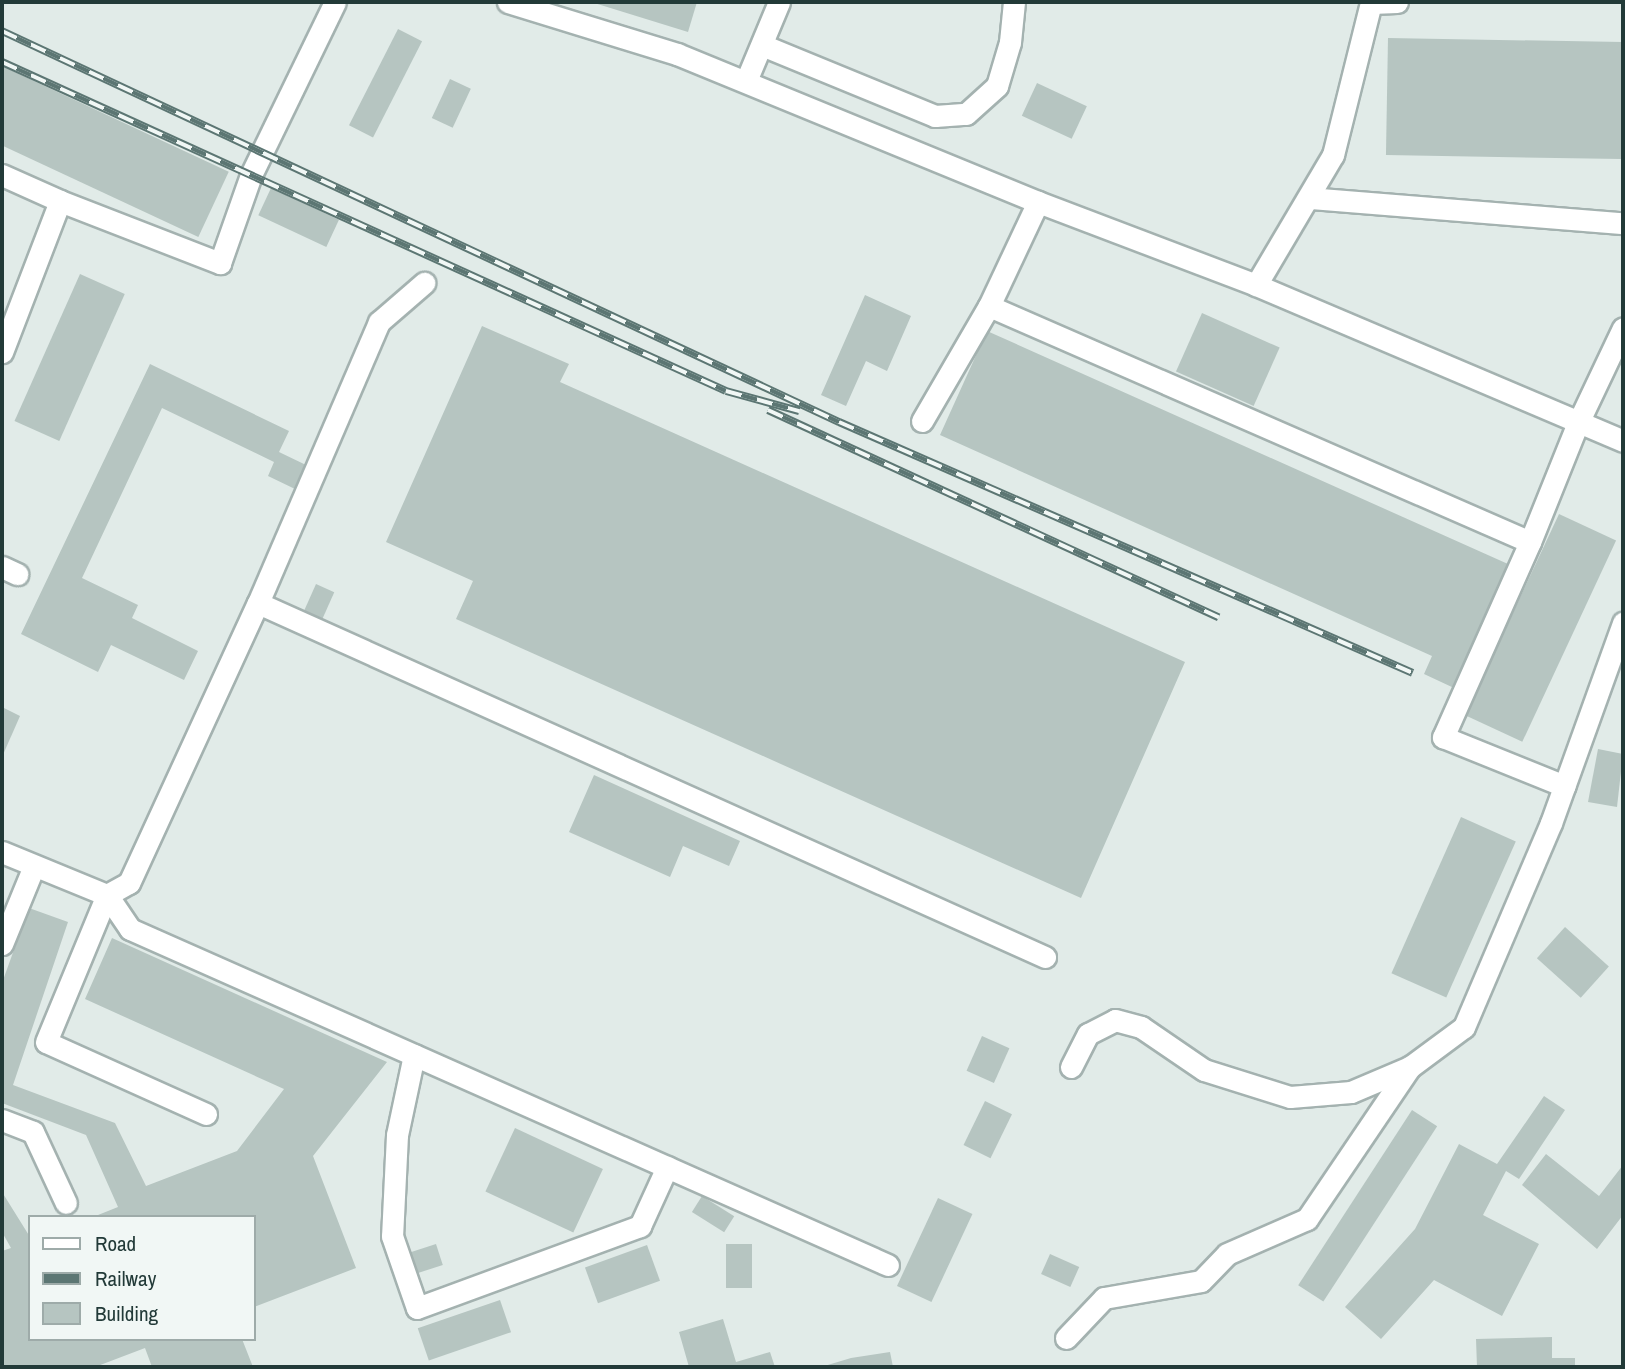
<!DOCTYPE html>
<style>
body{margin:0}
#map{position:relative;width:1625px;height:1369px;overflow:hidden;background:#e1ebe8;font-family:"Archivo Narrow",sans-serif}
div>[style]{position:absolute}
.building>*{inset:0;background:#b6c5c1;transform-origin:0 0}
.roads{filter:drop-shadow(2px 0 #a4b2b0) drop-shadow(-2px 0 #a4b2b0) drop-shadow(0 2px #a4b2b0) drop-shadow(0 -2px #a4b2b0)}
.minor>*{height:21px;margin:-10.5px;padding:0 10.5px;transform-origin:10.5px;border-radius:10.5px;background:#fff}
.rail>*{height:8px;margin-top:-4px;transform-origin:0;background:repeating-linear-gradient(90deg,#f1f7f5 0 16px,#5c7673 0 32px);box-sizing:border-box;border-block:2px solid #5c7673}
span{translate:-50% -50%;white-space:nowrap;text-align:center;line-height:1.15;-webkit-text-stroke:6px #f1f7f5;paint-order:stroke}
.frame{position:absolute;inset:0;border:4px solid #223a38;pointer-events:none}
.legend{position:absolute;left:28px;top:1215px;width:228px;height:126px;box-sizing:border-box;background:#f1f7f5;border:2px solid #9eaba9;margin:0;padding:9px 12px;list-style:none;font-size:21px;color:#223a38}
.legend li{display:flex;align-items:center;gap:14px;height:35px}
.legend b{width:35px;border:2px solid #9eaba9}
</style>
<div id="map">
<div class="building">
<div style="clip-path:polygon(591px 2px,697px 2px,688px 32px)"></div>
<div style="left:398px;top:29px;width:27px;height:108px;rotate:27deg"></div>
<div style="left:1388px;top:38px;width:235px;height:117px;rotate:1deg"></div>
<div style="left:4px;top:67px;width:248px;height:72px;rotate:25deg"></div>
<div style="left:450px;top:79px;width:23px;height:43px;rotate:25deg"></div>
<div style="left:1037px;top:83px;width:55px;height:36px;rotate:25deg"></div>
<div style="left:271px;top:188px;width:75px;height:30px;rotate:25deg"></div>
<div style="left:80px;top:274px;width:49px;height:161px;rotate:24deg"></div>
<div style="clip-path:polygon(865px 295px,911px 316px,887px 371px,866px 361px,846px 406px,821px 395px)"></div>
<div style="left:1202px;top:313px;width:85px;height:64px;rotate:24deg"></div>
<div style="clip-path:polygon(482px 326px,569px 364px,560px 382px,1185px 662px,1081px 898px,456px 619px,473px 581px,386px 542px)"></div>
<div style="clip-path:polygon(987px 331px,1508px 564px,1454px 688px,1424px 674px,1432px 656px,940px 435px)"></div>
<div style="clip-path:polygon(150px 364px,289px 431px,279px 452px,306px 465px,295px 489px,268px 476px,274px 462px,162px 408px,82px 578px,138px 605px,132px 618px,198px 651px,184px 680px,111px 645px,98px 672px,21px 634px)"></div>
<div style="left:1559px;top:514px;width:63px;height:222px;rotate:25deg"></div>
<div style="left:316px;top:584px;width:20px;height:29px;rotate:24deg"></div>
<div style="clip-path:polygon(2px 707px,20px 716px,2px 757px)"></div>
<div style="clip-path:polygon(1598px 749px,1623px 754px,1617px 807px,1588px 802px)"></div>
<div style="clip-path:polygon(594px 775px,740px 841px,729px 866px,683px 846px,670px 877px,569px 832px)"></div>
<div style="left:1461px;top:817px;width:60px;height:171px;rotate:24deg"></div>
<div style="clip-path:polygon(29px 908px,68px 922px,13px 1085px,115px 1123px,146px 1186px,237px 1151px,284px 1089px,85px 999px,112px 938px,387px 1062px,313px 1156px,356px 1268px,254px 1307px,254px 1217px,93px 1217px,118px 1207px,86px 1135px,2px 1103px,2px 983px)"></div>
<div style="left:1565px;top:927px;width:59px;height:42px;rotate:42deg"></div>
<div style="left:982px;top:1036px;width:30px;height:38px;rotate:24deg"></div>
<div style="clip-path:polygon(1544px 1096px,1565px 1110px,1519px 1179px,1506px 1171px,1483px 1215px,1539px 1244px,1502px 1316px,1434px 1280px,1381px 1339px,1345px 1307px,1415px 1229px,1459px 1144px,1497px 1164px)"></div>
<div style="left:985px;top:1101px;width:30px;height:49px;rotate:26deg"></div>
<div style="left:1412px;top:1110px;width:30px;height:209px;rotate:33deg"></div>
<div style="left:515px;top:1128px;width:97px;height:70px;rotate:25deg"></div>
<div style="clip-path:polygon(1546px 1154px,1599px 1196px,1623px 1165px,1623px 1215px,1597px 1249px,1522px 1185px)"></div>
<div style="clip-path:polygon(2px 1192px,30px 1237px,30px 1339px,242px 1339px,253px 1367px,152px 1367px,145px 1348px,95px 1367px,2px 1367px,2px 1251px,11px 1248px,2px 1232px)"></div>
<div style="left:702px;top:1196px;width:38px;height:19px;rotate:32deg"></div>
<div style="left:938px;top:1198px;width:38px;height:97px;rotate:25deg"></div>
<div style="left:436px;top:1244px;width:22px;height:30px;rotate:72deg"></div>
<div style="left:726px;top:1244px;width:26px;height:44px"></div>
<div style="left:647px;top:1245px;width:38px;height:66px;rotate:70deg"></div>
<div style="left:1050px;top:1254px;width:32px;height:22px;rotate:24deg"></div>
<div style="left:500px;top:1300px;width:34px;height:87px;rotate:71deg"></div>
<div style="clip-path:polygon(723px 1319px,736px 1362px,770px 1352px,775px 1367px,689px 1367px,679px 1332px)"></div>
<div style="clip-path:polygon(1552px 1337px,1552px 1358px,1575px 1358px,1575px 1367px,1477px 1367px,1476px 1339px)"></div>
<div style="clip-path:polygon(890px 1352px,893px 1367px,821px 1367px,851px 1358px)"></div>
</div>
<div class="roads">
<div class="minor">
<div style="left:508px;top:2px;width:177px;rotate:17.1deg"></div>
<div style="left:677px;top:54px;width:390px;rotate:22.3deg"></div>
<div style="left:1038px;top:202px;width:233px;rotate:20.8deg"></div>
<div style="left:1256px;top:285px;width:399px;rotate:23deg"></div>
<div style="left:762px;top:45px;width:187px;rotate:22.3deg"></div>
<div style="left:935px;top:116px;width:31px;rotate:-4deg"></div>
<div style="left:966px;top:114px;width:42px;rotate:-42.1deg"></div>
<div style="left:997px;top:86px;width:46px;rotate:-73.5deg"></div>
<div style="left:1010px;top:42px;width:40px;rotate:-84.3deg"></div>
<div style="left:746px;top:81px;width:86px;rotate:-67.3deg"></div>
<div style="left:2px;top:175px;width:64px;rotate:24.1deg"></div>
<div style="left:60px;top:201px;width:162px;rotate:111deg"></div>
<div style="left:1309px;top:198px;width:315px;rotate:4.6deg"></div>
<div style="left:60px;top:201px;width:172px;rotate:21.2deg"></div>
<div style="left:220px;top:263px;width:93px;rotate:-70.6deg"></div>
<div style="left:251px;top:175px;width:192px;rotate:-64.1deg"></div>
<div style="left:1256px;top:285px;width:151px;rotate:-59.4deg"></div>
<div style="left:1333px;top:155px;width:157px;rotate:-76deg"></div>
<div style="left:1371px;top:3px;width:26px;rotate:-2deg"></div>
<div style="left:989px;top:306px;width:590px;rotate:23.57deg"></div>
<div style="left:1530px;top:542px;width:126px;rotate:-68.1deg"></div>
<div style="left:1577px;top:425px;width:107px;rotate:-64.6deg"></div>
<div style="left:922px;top:421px;width:133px;rotate:-59.8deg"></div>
<div style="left:989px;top:306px;width:115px;rotate:-64.8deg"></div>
<div style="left:1530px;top:542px;width:214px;rotate:114deg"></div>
<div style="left:1443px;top:737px;width:131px;rotate:22deg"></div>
<div style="left:2px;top:567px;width:17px;rotate:25deg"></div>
<div style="left:258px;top:603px;width:306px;rotate:-66.7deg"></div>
<div style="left:379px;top:322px;width:60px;rotate:-40.9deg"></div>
<div style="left:2px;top:852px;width:113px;rotate:22.3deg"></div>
<div style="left:107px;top:895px;width:41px;rotate:55.9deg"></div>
<div style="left:130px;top:929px;width:829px;rotate:23.91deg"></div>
<div style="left:2px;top:944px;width:84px;rotate:-67.7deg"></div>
<div style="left:414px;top:1055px;width:82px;rotate:102deg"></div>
<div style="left:397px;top:1135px;width:101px;rotate:92.8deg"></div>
<div style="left:392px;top:1236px;width:76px;rotate:70.9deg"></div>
<div style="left:417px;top:1308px;width:238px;rotate:-20.2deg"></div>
<div style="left:640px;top:1226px;width:65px;rotate:-65.4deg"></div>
<div style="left:1071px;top:1067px;width:37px;rotate:-63deg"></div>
<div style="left:1088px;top:1034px;width:30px;rotate:-27deg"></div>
<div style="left:1115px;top:1020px;width:27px;rotate:15deg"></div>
<div style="left:1141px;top:1027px;width:76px;rotate:34.3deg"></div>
<div style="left:1204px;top:1070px;width:90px;rotate:17.4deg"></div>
<div style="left:1290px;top:1097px;width:61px;rotate:-4.7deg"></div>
<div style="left:1351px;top:1092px;width:64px;rotate:-23deg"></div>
<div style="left:1410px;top:1067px;width:67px;rotate:-36.5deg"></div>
<div style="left:1464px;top:1027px;width:222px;rotate:-66.9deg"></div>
<div style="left:1551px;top:823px;width:213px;rotate:-70.2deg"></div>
<div style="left:206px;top:1114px;width:175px;rotate:-155.8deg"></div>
<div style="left:46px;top:1042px;width:159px;rotate:-67.5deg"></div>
<div style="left:107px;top:895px;width:25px;rotate:-29deg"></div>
<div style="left:129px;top:883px;width:308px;rotate:-65.3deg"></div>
<div style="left:258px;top:603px;width:863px;rotate:24.22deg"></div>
<div style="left:2px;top:1120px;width:33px;rotate:21deg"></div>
<div style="left:33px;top:1132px;width:78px;rotate:65.1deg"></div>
<div style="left:1066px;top:1338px;width:55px;rotate:-46.5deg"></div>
<div style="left:1104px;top:1298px;width:98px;rotate:-9.9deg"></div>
<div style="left:1201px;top:1281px;width:37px;rotate:-46deg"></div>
<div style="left:1227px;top:1254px;width:87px;rotate:-23.6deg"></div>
<div style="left:1307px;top:1219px;width:184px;rotate:-55.9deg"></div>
</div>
</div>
<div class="rail">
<div style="left:2px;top:31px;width:924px;rotate:25.04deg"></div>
<div style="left:839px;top:422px;width:626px;rotate:23.62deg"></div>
<div style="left:2px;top:62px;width:795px;rotate:24.44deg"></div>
<div style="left:726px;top:391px;width:76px;rotate:15.3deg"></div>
<div style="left:768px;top:410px;width:496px;rotate:24.7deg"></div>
</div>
<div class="frame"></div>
<ul class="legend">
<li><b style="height:9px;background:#fff"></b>Road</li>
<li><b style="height:9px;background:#5c7673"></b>Railway</li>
<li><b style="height:19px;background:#b6c5c1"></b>Building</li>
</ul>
</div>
